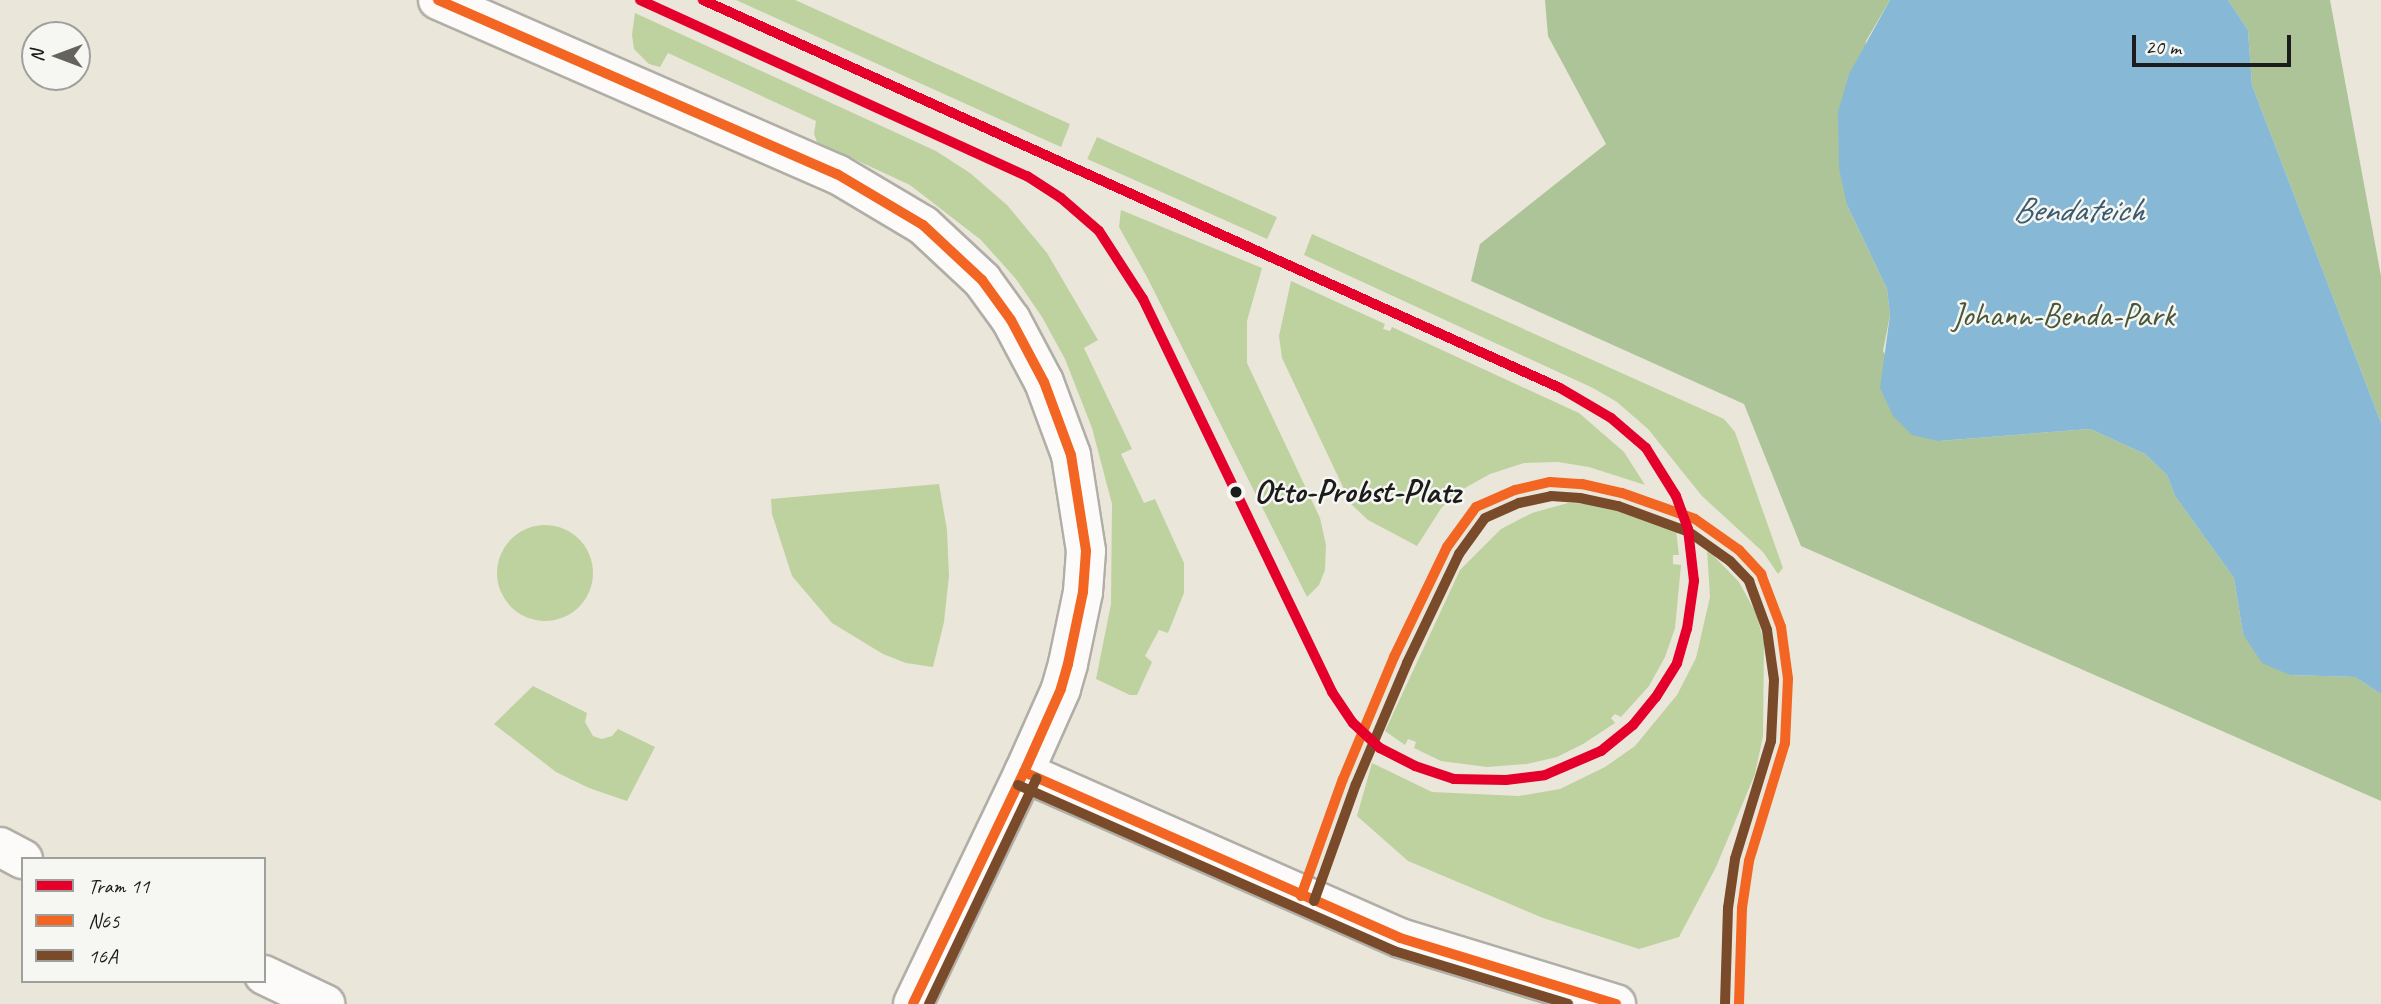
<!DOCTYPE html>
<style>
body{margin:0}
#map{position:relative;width:2381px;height:1004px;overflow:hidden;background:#eae6da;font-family:Caveat,sans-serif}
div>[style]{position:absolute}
.green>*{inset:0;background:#bdd29f;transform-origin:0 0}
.round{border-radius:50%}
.forest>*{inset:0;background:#acc497}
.water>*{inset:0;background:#87b9d6}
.roads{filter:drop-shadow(2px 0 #b0aea7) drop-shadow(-2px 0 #b0aea7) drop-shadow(0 2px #b0aea7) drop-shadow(0 -2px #b0aea7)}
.minor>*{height:38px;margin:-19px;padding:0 19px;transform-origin:19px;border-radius:19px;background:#fcfbf9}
.bus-1>*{height:10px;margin:-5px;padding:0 5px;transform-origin:5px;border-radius:5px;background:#f26522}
.bus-2>*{height:10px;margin:-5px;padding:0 5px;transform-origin:5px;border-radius:5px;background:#7a4b2a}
.tram-1>*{height:10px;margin:-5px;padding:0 5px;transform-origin:5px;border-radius:5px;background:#e4002b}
.dots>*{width:19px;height:19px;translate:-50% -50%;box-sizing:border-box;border:4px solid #f6f6f2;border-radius:50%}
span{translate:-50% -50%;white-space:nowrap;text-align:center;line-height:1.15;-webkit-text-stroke:5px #f6f6f2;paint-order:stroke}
.park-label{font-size:33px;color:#485639}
.stop-label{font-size:33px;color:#1c1c1c;font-weight:700}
.left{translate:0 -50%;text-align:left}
.water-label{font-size:35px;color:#395a6f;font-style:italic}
.legend{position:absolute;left:21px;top:857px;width:245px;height:126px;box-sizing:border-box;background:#f6f6f2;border:2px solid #9f9f9c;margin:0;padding:9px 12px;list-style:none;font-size:21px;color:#1c1c1c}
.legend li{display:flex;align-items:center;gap:14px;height:35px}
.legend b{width:35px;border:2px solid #9f9f9c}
.north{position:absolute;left:21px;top:21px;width:70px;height:70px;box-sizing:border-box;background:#f6f6f2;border:2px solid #9f9f9c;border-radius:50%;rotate:270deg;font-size:19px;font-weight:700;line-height:28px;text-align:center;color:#1c1c1c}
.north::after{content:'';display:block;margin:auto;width:24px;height:32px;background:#64635e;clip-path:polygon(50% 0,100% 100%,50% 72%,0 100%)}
.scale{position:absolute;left:2132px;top:35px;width:159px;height:32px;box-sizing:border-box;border:4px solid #1c1c1c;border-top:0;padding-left:9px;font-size:21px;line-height:24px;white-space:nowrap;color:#1c1c1c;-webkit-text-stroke:5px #f6f6f2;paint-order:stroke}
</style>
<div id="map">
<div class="green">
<div style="clip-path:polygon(736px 0,795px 0,1070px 124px,1061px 147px)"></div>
<div style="clip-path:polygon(635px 13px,936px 151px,970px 173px,1007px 205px,1047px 253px,1098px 340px,1084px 348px,1132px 449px,1121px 454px,1144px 503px,1155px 499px,1184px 563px,1184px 593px,1168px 633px,1159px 630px,1145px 656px,1152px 662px,1137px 695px,1130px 695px,1096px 679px,1111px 604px,1112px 504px,1092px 428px,1065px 359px,1042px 317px,1016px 279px,981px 240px,910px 185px,817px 142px,814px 134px,816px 121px,668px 53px,660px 67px,649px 64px,634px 49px,632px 35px)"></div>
<div style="left:1097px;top:137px;width:197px;height:24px;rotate:24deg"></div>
<div style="clip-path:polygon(1121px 210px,1262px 268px,1247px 321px,1247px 363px,1320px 518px,1326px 545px,1325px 570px,1319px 585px,1307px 597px,1147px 277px,1119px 227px)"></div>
<div style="clip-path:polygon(1312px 234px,1724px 419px,1735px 432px,1783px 568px,1778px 574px,1763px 552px,1702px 496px,1648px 429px,1617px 402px,1593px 388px,1304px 255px)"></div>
<div style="clip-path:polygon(1291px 281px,1385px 324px,1383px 329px,1390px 331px,1392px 327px,1579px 413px,1624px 452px,1645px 485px,1589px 467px,1558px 462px,1524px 463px,1490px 474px,1465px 488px,1442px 507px,1417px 546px,1368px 520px,1351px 504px,1282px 358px,1279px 336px)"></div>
<div style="clip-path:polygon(939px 484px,947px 530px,949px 576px,944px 622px,933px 667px,906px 663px,883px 654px,832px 623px,792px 576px,772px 514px,771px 499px)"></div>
<div style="clip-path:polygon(1568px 503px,1598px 504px,1628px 510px,1676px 530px,1679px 555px,1673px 555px,1673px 564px,1681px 565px,1675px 628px,1665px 657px,1649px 686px,1621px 717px,1615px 714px,1611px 718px,1615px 723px,1583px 744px,1557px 757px,1527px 764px,1487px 767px,1441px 761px,1414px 748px,1416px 742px,1408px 739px,1405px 745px,1385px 731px,1460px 570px,1501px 529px,1532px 513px)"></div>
<div class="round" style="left:497px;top:525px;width:96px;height:96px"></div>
<div style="clip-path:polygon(1707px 549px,1739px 582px,1756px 613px,1764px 642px,1763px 736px,1755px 774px,1716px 867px,1679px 937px,1639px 949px,1543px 918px,1408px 861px,1357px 816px,1372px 763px,1432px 792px,1519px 796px,1560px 789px,1605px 767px,1635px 746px,1677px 695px,1696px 658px,1710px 597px)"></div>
<div style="clip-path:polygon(533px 686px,587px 713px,585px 722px,593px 736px,602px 739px,612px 736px,618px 729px,655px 747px,627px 801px,589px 788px,556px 772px,494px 724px)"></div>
</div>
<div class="forest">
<div style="clip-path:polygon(1545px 0,1890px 0,1866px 41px,1847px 205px,1887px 289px,1890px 315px,1883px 351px,1939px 441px,2090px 429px,2145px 454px,2167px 475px,2175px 496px,2234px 578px,2243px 634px,2290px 675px,2355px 677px,2381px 694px,2381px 801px,1801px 546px,1744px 404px,1471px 281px,1480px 244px,1606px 144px,1548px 36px)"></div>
<div style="clip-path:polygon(2228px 0,2330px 0,2381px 276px,2381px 423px,2252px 85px,2248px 30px)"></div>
</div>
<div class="water">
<div style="clip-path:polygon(1890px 0,2228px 0,2248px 30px,2252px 85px,2381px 423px,2381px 694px,2355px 677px,2290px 675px,2262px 663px,2243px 634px,2234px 578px,2175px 496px,2167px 475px,2145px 454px,2090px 429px,1939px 441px,1912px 435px,1893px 416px,1880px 388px,1890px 315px,1887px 289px,1847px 205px,1839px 168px,1838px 112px,1849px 74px)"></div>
</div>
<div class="roads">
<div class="minor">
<div style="left:438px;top:0;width:435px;rotate:23.6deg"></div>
<div style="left:837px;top:174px;width:100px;rotate:30.7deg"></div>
<div style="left:923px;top:225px;width:81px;rotate:43deg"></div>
<div style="left:982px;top:280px;width:49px;rotate:54.1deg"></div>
<div style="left:1011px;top:320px;width:70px;rotate:62deg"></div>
<div style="left:1044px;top:382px;width:78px;rotate:69.7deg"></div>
<div style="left:1071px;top:455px;width:97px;rotate:81.1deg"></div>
<div style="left:1086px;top:551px;width:41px;rotate:94.2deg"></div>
<div style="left:1083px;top:592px;width:74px;rotate:101.8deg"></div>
<div style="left:1068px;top:664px;width:26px;rotate:106deg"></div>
<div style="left:1061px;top:689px;width:91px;rotate:114deg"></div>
<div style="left:1024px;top:772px;width:257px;rotate:115.6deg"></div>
<div style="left:1024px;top:772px;width:411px;rotate:23.8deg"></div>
<div style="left:1400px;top:938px;width:226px;rotate:17deg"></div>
<div style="left:0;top:847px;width:26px;rotate:28deg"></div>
<div style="left:264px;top:975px;width:68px;rotate:25.4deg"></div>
</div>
</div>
<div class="bus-1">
<div style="left:438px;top:0;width:435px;rotate:23.6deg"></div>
<div style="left:837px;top:174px;width:100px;rotate:30.7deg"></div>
<div style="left:923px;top:225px;width:81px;rotate:43deg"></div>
<div style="left:982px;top:280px;width:49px;rotate:54.1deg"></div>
<div style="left:1011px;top:320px;width:70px;rotate:62deg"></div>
<div style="left:1044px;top:382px;width:78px;rotate:69.7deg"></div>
<div style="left:1071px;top:455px;width:97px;rotate:81.1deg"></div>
<div style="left:1086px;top:551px;width:41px;rotate:94.2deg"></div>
<div style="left:1083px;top:592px;width:74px;rotate:101.8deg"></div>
<div style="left:1068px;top:664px;width:26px;rotate:106deg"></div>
<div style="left:1061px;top:689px;width:91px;rotate:114deg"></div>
<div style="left:1024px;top:772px;width:257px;rotate:115.6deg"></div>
<div style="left:1024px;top:772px;width:411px;rotate:23.8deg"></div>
<div style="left:1400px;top:938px;width:226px;rotate:17deg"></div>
<div style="left:1301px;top:896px;width:124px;rotate:-70.3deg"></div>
<div style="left:1343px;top:779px;width:132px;rotate:-67.3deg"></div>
<div style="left:1394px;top:657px;width:122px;rotate:-64.3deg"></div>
<div style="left:1447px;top:547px;width:49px;rotate:-54.1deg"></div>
<div style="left:1476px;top:507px;width:43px;rotate:-23.6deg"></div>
<div style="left:1515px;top:490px;width:36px;rotate:-13deg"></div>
<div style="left:1550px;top:482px;width:32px;rotate:4deg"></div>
<div style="left:1582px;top:484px;width:41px;rotate:12.7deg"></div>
<div style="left:1622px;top:493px;width:77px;rotate:19.6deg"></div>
<div style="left:1695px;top:519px;width:54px;rotate:35.2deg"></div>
<div style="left:1739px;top:550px;width:33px;rotate:47deg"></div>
<div style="left:1761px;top:574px;width:57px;rotate:69.3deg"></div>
<div style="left:1781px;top:627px;width:52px;rotate:82.3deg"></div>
<div style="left:1788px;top:679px;width:64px;rotate:92.7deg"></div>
<div style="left:1785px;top:743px;width:123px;rotate:107deg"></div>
<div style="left:1749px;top:861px;width:48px;rotate:98.5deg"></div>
<div style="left:1742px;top:908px;width:96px;rotate:91.8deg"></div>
</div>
<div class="bus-2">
<div style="left:1018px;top:785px;width:411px;rotate:23.8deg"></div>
<div style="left:1394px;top:951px;width:182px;rotate:16.9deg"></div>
<div style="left:1314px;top:901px;width:124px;rotate:-70.3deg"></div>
<div style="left:1356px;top:784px;width:131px;rotate:-67.1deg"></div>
<div style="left:1407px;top:663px;width:121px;rotate:-64.5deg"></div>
<div style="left:1459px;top:554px;width:44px;rotate:-54.2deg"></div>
<div style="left:1485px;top:518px;width:37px;rotate:-24deg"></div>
<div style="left:1519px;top:503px;width:33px;rotate:-12deg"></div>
<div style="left:1551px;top:496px;width:29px;rotate:4deg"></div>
<div style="left:1580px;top:498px;width:39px;rotate:12deg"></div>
<div style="left:1618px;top:506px;width:76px;rotate:20.1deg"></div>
<div style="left:1689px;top:532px;width:50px;rotate:35.3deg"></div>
<div style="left:1730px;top:561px;width:28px;rotate:46deg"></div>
<div style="left:1749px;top:581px;width:52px;rotate:69.8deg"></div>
<div style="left:1767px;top:630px;width:50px;rotate:82deg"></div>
<div style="left:1774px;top:680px;width:61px;rotate:92.8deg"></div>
<div style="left:1771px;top:741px;width:123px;rotate:107deg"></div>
<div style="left:1735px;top:859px;width:49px;rotate:98.1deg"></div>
<div style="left:1728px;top:908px;width:96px;rotate:91.8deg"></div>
<div style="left:929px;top:1004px;width:250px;rotate:-64.5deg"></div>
</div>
<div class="tram-1">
<div style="left:640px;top:0;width:425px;rotate:24.5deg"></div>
<div style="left:1027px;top:176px;width:40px;rotate:32.9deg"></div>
<div style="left:1061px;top:198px;width:50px;rotate:41deg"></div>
<div style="left:1099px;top:231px;width:81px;rotate:57.1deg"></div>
<div style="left:1143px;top:299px;width:436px;rotate:64.3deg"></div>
<div style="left:1332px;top:692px;width:37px;rotate:56deg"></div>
<div style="left:1353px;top:723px;width:37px;rotate:43deg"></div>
<div style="left:1380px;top:748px;width:39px;rotate:27deg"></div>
<div style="left:1415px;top:766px;width:41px;rotate:18.4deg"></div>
<div style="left:1454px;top:779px;width:52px;rotate:1.1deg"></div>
<div style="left:1506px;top:780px;width:39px;rotate:-7deg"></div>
<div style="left:1545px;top:775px;width:61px;rotate:-23.2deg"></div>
<div style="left:1601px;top:751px;width:41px;rotate:-39.1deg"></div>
<div style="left:1633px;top:725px;width:36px;rotate:-51deg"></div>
<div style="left:1656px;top:697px;width:40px;rotate:-58deg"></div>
<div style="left:1677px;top:663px;width:35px;rotate:-74deg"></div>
<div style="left:1687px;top:629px;width:49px;rotate:-81.7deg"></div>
<div style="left:1694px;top:581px;width:52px;rotate:-96.6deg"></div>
<div style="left:1688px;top:529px;width:35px;rotate:-110deg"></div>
<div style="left:1676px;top:496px;width:57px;rotate:-122deg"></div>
<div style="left:1646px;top:448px;width:46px;rotate:-139.4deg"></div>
<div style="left:1611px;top:418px;width:59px;rotate:-149.5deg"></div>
<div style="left:1560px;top:388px;width:941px;rotate:-155.64deg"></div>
</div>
<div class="dots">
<div style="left:1236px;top:492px;background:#1c1c1c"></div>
</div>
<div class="park-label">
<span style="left:2063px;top:316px">Johann-Benda-Park</span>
</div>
<div class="stop-label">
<span class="left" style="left:1254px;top:492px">Otto-Probst-Platz</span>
</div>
<div class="water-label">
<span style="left:2078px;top:210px">Bendateich</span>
</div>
<ul class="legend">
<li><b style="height:9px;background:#e4002b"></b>Tram 11</li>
<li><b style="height:9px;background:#f26522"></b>N65</li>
<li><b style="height:9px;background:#7a4b2a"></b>16A</li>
</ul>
<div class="north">N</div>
<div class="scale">20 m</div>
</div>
